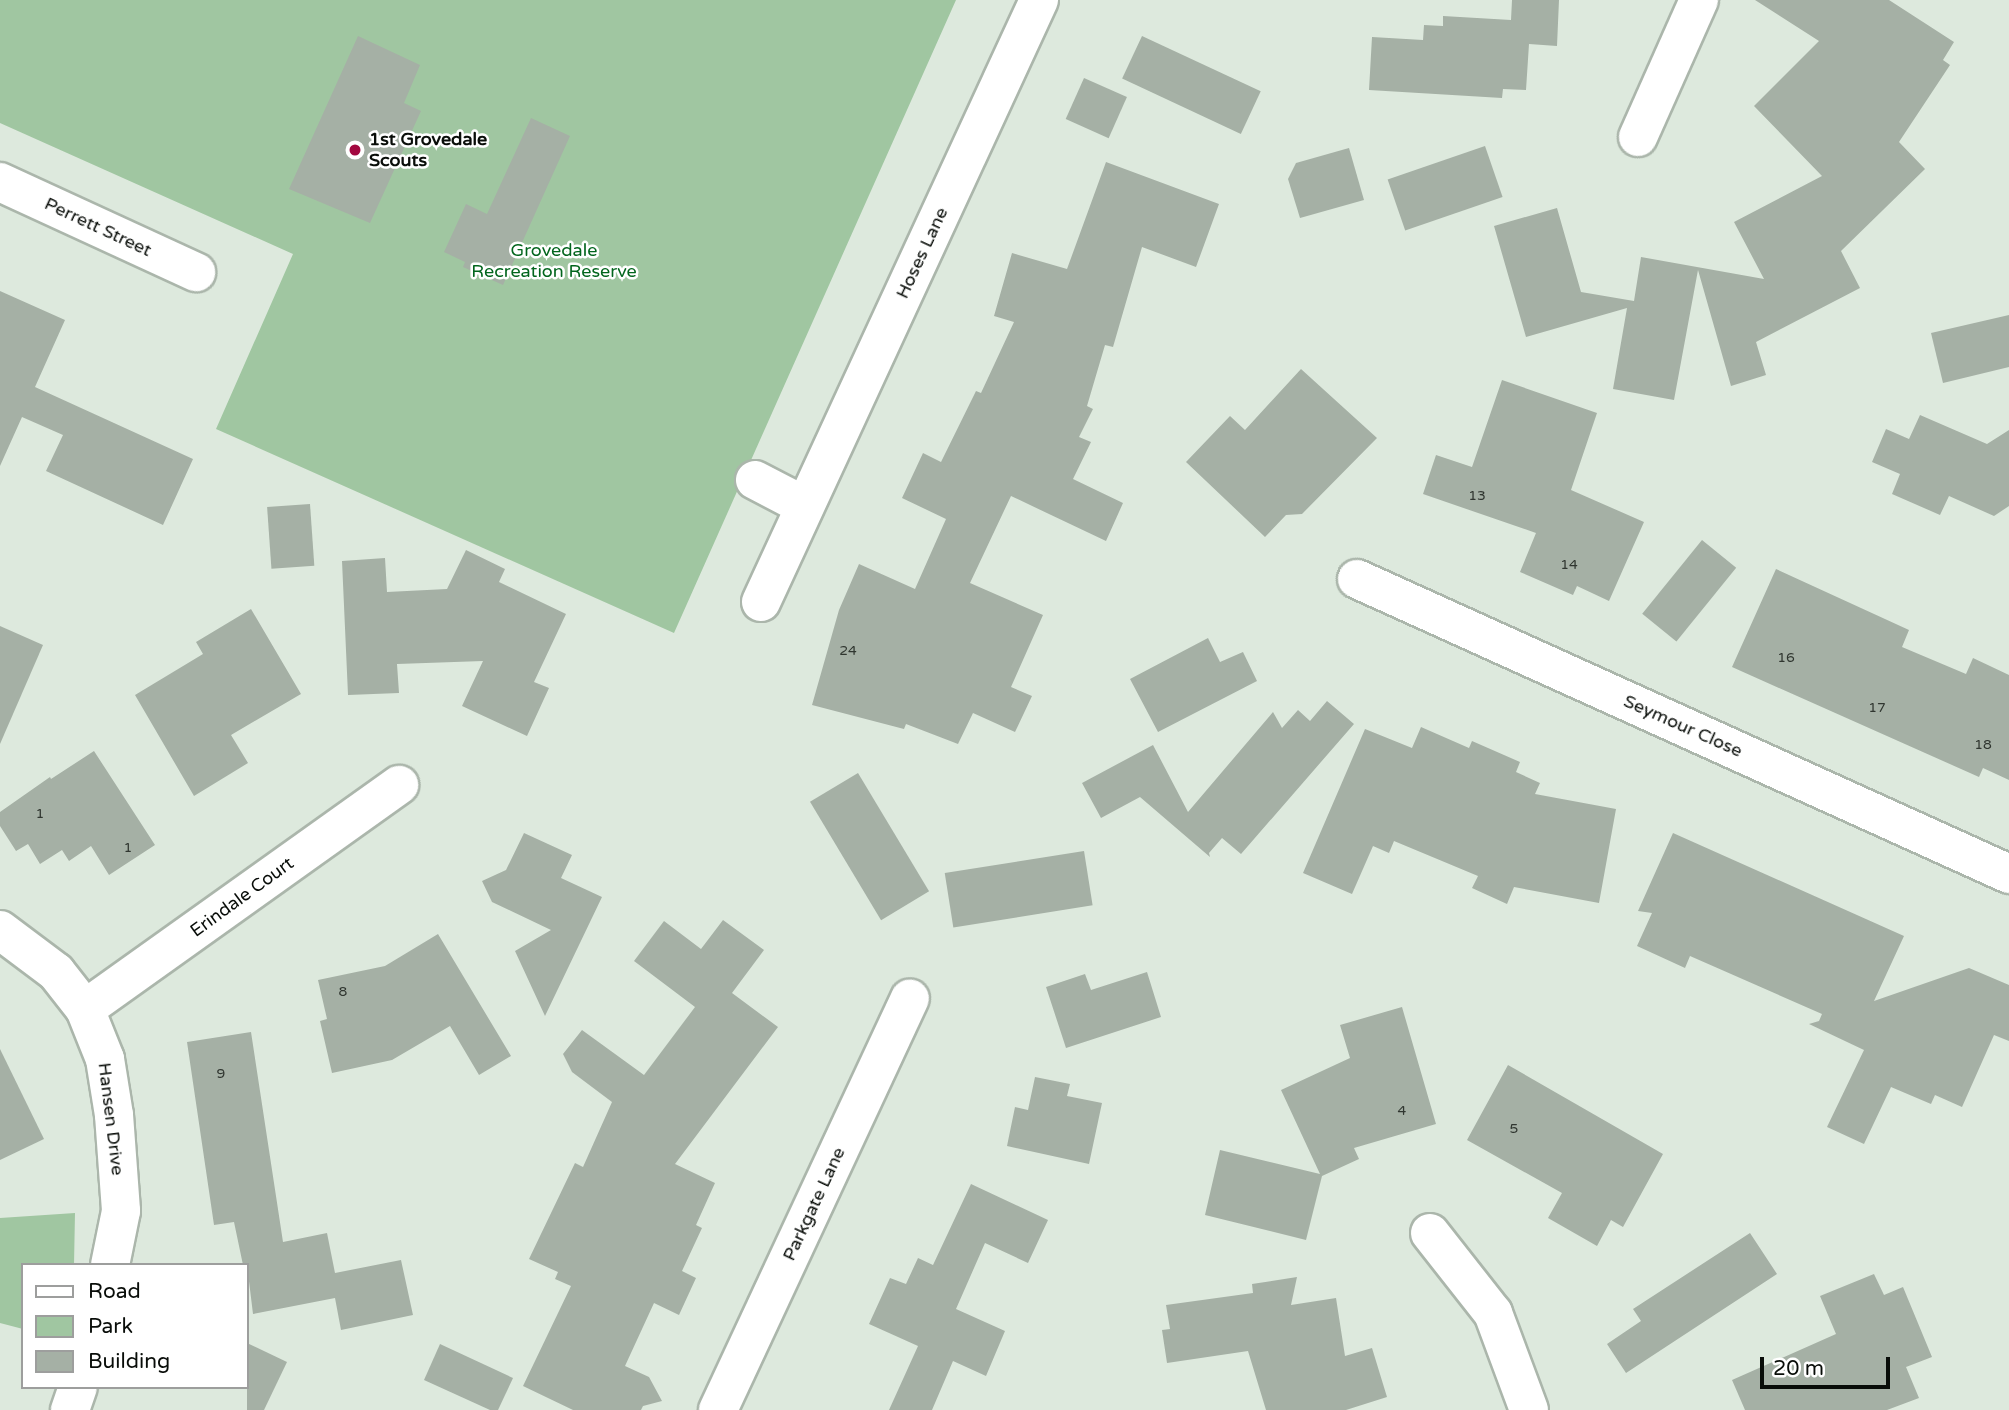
<!DOCTYPE html>
<style>
body{margin:0}
#map{position:relative;width:2009px;height:1410px;overflow:hidden;background:#dde9dd;font-family:"Varela Round",sans-serif}
div>[style]{position:absolute}
.green>*{inset:0;background:#a0c6a1}
.building>*{inset:0;background:#a5b0a5;transform-origin:0 0}
.roads{filter:drop-shadow(2px 0 #abb6ab) drop-shadow(-2px 0 #abb6ab) drop-shadow(0 2px #abb6ab) drop-shadow(0 -2px #abb6ab)}
.minor>*{height:38px;margin:-19px;padding:0 19px;transform-origin:19px;border-radius:19px;background:#fff}
.dots>*{width:19px;height:19px;translate:-50% -50%;box-sizing:border-box;border:4px solid #fff;border-radius:50%}
span{translate:-50% -50%;white-space:nowrap;text-align:center;line-height:1.15;-webkit-text-stroke:5px #fff;paint-order:stroke}
.number-label{font-size:14px;color:#303630}
.number-label span{-webkit-text-stroke-width:0}
.poi-label{font-size:18px;color:#090d09;font-weight:700}
.left{translate:0 -50%;text-align:left}
.street-label{font-size:18px;color:#090d09}
.park-label{font-size:18px;color:#02651d}
.legend{position:absolute;left:21px;top:1263px;width:228px;height:126px;box-sizing:border-box;background:#fff;border:2px solid #9d9e9d;margin:0;padding:9px 12px;list-style:none;font-size:21px;color:#090d09}
.legend li{display:flex;align-items:center;gap:14px;height:35px}
.legend b{width:35px;border:2px solid #9d9e9d}
.scale{position:absolute;left:1760px;top:1357px;width:130px;height:32px;box-sizing:border-box;border:4px solid #090d09;border-top:0;padding-left:9px;font-size:21px;line-height:24px;white-space:nowrap;color:#090d09;-webkit-text-stroke:5px #fff;paint-order:stroke}
</style>
<div id="map">
<div class="green">
<div style="clip-path:polygon(0 0,956px 0,674px 633px,216px 429px,293px 254px,0 123px)"></div>
<div style="clip-path:polygon(75px 1213px,74px 1265px,23px 1265px,23px 1329px,0 1323px,0 1218px)"></div>
</div>
<div class="building">
<div style="clip-path:polygon(1512px 0,1559px 0,1557px 46px,1529px 44px,1526px 90px,1503px 89px,1502px 98px,1369px 90px,1372px 37px,1423px 40px,1424px 25px,1443px 26px,1443px 16px,1511px 20px)"></div>
<div style="clip-path:polygon(1755px 0,1889px 0,1954px 42px,1943px 60px,1950px 65px,1899px 142px,1925px 169px,1841px 251px,1860px 288px,1756px 342px,1766px 375px,1731px 386px,1698px 270px,1674px 400px,1613px 389px,1627px 308px,1526px 337px,1494px 226px,1557px 208px,1581px 292px,1634px 301px,1641px 257px,1764px 279px,1734px 222px,1822px 176px,1754px 106px,1819px 41px)"></div>
<div style="clip-path:polygon(358px 36px,420px 65px,404px 103px,421px 111px,370px 223px,289px 189px)"></div>
<div style="left:1142px;top:36px;width:131px;height:47px;rotate:25deg"></div>
<div style="left:1084px;top:78px;width:47px;height:45px;rotate:24deg"></div>
<div style="clip-path:polygon(531px 118px,570px 136px,503px 285px,463px 267px,465px 262px,444px 252px,466px 204px,487px 214px)"></div>
<div style="left:1485px;top:146px;width:54px;height:103px;rotate:71deg"></div>
<div style="clip-path:polygon(1349px 148px,1364px 200px,1300px 218px,1288px 179px,1296px 163px)"></div>
<div style="clip-path:polygon(1106px 162px,1219px 204px,1196px 267px,1142px 247px,1113px 347px,1105px 345px,1087px 406px,1093px 409px,1079px 437px,1091px 442px,1073px 479px,1123px 503px,1106px 541px,1011px 496px,970px 583px,1043px 615px,1011px 687px,1032px 696px,1015px 732px,973px 713px,958px 744px,906px 724px,904px 729px,812px 705px,839px 610px,859px 564px,915px 589px,946px 519px,902px 498px,923px 453px,941px 462px,976px 391px,981px 393px,1014px 322px,994px 316px,1012px 253px,1067px 269px)"></div>
<div style="clip-path:polygon(0 291px,65px 320px,35px 387px,193px 459px,163px 525px,46px 471px,63px 435px,22px 417px,0 466px)"></div>
<div style="clip-path:polygon(2009px 315px,2009px 367px,1943px 383px,1931px 333px)"></div>
<div style="clip-path:polygon(1301px 369px,1377px 438px,1302px 514px,1286px 515px,1265px 537px,1186px 462px,1230px 416px,1245px 430px)"></div>
<div style="clip-path:polygon(1502px 380px,1597px 413px,1571px 490px,1644px 522px,1609px 601px,1577px 586px,1573px 595px,1520px 572px,1536px 533px,1423px 494px,1436px 455px,1472px 467px)"></div>
<div style="clip-path:polygon(1920px 415px,1987px 444px,2009px 430px,2009px 506px,1994px 516px,1949px 496px,1940px 515px,1892px 494px,1900px 474px,1872px 462px,1886px 429px,1909px 439px)"></div>
<div style="left:310px;top:504px;width:62px;height:43px;rotate:86deg"></div>
<div style="left:1702px;top:540px;width:44px;height:95px;rotate:39deg"></div>
<div style="clip-path:polygon(466px 550px,505px 569px,499px 582px,566px 614px,534px 682px,549px 688px,527px 736px,462px 706px,483px 661px,397px 664px,399px 693px,348px 695px,342px 561px,385px 558px,387px 592px,447px 589px)"></div>
<div style="clip-path:polygon(1776px 569px,1909px 630px,1902px 647px,1966px 674px,1973px 658px,2009px 675px,2009px 780px,1983px 768px,1979px 777px,1732px 667px)"></div>
<div style="clip-path:polygon(251px 609px,301px 694px,231px 735px,248px 763px,194px 796px,135px 695px,203px 654px,196px 642px)"></div>
<div style="clip-path:polygon(0 626px,43px 645px,0 744px)"></div>
<div style="clip-path:polygon(1208px 638px,1220px 662px,1243px 652px,1257px 681px,1158px 732px,1130px 679px)"></div>
<div style="clip-path:polygon(1327px 701px,1354px 724px,1241px 854px,1222px 838px,1209px 853px,1210px 857px,1140px 797px,1101px 818px,1082px 783px,1153px 745px,1188px 812px,1273px 712px,1282px 728px,1298px 710px,1310px 721px)"></div>
<div style="clip-path:polygon(1421px 727px,1469px 748px,1472px 741px,1520px 762px,1516px 772px,1540px 783px,1535px 794px,1616px 809px,1599px 903px,1514px 887px,1507px 904px,1472px 888px,1478px 876px,1394px 841px,1389px 853px,1373px 846px,1352px 894px,1303px 873px,1365px 729px,1412px 748px)"></div>
<div style="clip-path:polygon(94px 751px,155px 845px,109px 875px,91px 846px,69px 861px,62px 850px,40px 864px,28px 844px,16px 851px,0 826px,0 812px,50px 777px,51px 779px)"></div>
<div style="left:858px;top:773px;width:138px;height:56px;rotate:59deg"></div>
<div style="clip-path:polygon(524px 833px,572px 855px,561px 878px,602px 897px,545px 1016px,515px 951px,551px 930px,492px 902px,482px 881px,506px 870px)"></div>
<div style="clip-path:polygon(1673px 833px,1904px 936px,1874px 1001px,1969px 968px,2009px 985px,2009px 1041px,1994px 1035px,1962px 1107px,1935px 1095px,1931px 1104px,1891px 1087px,1864px 1144px,1827px 1127px,1864px 1050px,1809px 1024px,1819px 1021px,1822px 1014px,1690px 956px,1685px 968px,1637px 946px,1652px 913px,1638px 911px)"></div>
<div style="left:1084px;top:851px;width:55px;height:141px;rotate:81deg"></div>
<div style="clip-path:polygon(723px 920px,764px 950px,732px 993px,778px 1027px,675px 1164px,715px 1183px,696px 1225px,702px 1228px,682px 1271px,696px 1278px,679px 1315px,654px 1303px,625px 1366px,649px 1377px,662px 1401px,643px 1406px,641px 1410px,573px 1410px,523px 1386px,571px 1286px,555px 1279px,558px 1272px,529px 1259px,575px 1163px,583px 1167px,612px 1102px,572px 1072px,563px 1054px,582px 1030px,644px 1075px,695px 1007px,634px 961px,664px 921px,701px 949px)"></div>
<div style="clip-path:polygon(438px 934px,511px 1056px,479px 1075px,450px 1026px,392px 1060px,332px 1073px,320px 1021px,327px 1019px,318px 980px,385px 966px)"></div>
<div style="clip-path:polygon(1147px 972px,1161px 1017px,1066px 1048px,1046px 987px,1085px 974px,1091px 990px)"></div>
<div style="clip-path:polygon(1402px 1007px,1436px 1124px,1354px 1148px,1359px 1159px,1322px 1176px,1306px 1240px,1205px 1215px,1220px 1150px,1320px 1174px,1281px 1090px,1350px 1058px,1340px 1025px)"></div>
<div style="clip-path:polygon(251px 1032px,283px 1242px,327px 1233px,335px 1273px,401px 1260px,413px 1315px,341px 1330px,335px 1298px,253px 1314px,247px 1265px,243px 1265px,234px 1222px,214px 1225px,187px 1042px)"></div>
<div style="clip-path:polygon(0 1049px,44px 1139px,0 1160px)"></div>
<div style="clip-path:polygon(1508px 1065px,1663px 1154px,1623px 1227px,1611px 1220px,1597px 1246px,1548px 1218px,1562px 1193px,1467px 1140px)"></div>
<div style="clip-path:polygon(1035px 1077px,1070px 1084px,1067px 1096px,1102px 1103px,1089px 1164px,1007px 1146px,1015px 1107px,1028px 1110px)"></div>
<div style="clip-path:polygon(971px 1184px,1048px 1220px,1028px 1263px,985px 1243px,956px 1309px,1005px 1331px,986px 1376px,953px 1361px,932px 1410px,889px 1410px,918px 1346px,869px 1324px,890px 1278px,906px 1284px,918px 1258px,933px 1265px)"></div>
<div style="clip-path:polygon(1750px 1233px,1777px 1274px,1626px 1373px,1607px 1344px,1641px 1321px,1633px 1309px)"></div>
<div style="clip-path:polygon(1874px 1274px,1884px 1295px,1903px 1287px,1932px 1357px,1906px 1367px,1919px 1398px,1887px 1410px,1745px 1410px,1732px 1380px,1836px 1334px,1820px 1296px)"></div>
<div style="clip-path:polygon(1297px 1277px,1291px 1305px,1336px 1298px,1345px 1356px,1372px 1348px,1387px 1397px,1346px 1410px,1266px 1410px,1248px 1351px,1167px 1363px,1162px 1330px,1170px 1329px,1166px 1305px,1253px 1293px,1252px 1284px)"></div>
<div style="clip-path:polygon(247px 1343px,287px 1362px,264px 1410px,247px 1410px)"></div>
<div style="clip-path:polygon(440px 1344px,513px 1378px,498px 1410px,490px 1410px,424px 1380px)"></div>
</div>
<div class="roads">
<div class="minor">
<div style="left:1638px;top:137px;width:150px;rotate:-66deg"></div>
<div style="left:0;top:182px;width:216px;rotate:24.7deg"></div>
<div style="left:755px;top:480px;width:56px;rotate:27.5deg"></div>
<div style="left:1357px;top:579px;width:716px;rotate:24.34deg"></div>
<div style="left:761px;top:602px;width:663px;rotate:-65.21deg"></div>
<div style="left:0;top:930px;width:70px;rotate:36.9deg"></div>
<div style="left:56px;top:972px;width:47px;rotate:51.9deg"></div>
<div style="left:85px;top:1009px;width:54px;rotate:68.2deg"></div>
<div style="left:105px;top:1059px;width:57px;rotate:80.9deg"></div>
<div style="left:114px;top:1115px;width:96px;rotate:85.8deg"></div>
<div style="left:121px;top:1211px;width:55px;rotate:101.5deg"></div>
<div style="left:85px;top:1009px;width:386px;rotate:-35.5deg"></div>
<div style="left:1430px;top:1233px;width:102px;rotate:51.8deg"></div>
<div style="left:1493px;top:1313px;width:103px;rotate:69.6deg"></div>
<div style="left:70px;top:1410px;width:24px;rotate:-71deg"></div>
<div style="left:718px;top:1410px;width:454px;rotate:-65deg"></div>
</div>
</div>
<div class="dots">
<div style="left:355px;top:150px;background:#a30840"></div>
</div>
<div class="number-label">
<span style="left:1477px;top:496px">13</span>
<span style="left:1569px;top:565px">14</span>
<span style="left:848px;top:651px">24</span>
<span style="left:1786px;top:658px">16</span>
<span style="left:1877px;top:708px">17</span>
<span style="left:1983px;top:745px">18</span>
<span style="left:40px;top:814px">1</span>
<span style="left:128px;top:848px">1</span>
<span style="left:343px;top:992px">8</span>
<span style="left:221px;top:1074px">9</span>
<span style="left:1402px;top:1111px">4</span>
<span style="left:1514px;top:1129px">5</span>
</div>
<div class="poi-label">
<span class="left" style="left:369px;top:150px">1st Grovedale<br>Scouts</span>
</div>
<div class="street-label">
<span style="left:98px;top:227px;rotate:25deg">Perrett Street</span>
<span style="left:922px;top:253px;rotate:-65deg">Hoses Lane</span>
<span style="left:1683px;top:726px;rotate:24deg">Seymour Close</span>
<span style="left:242px;top:897px;rotate:-36deg">Erindale Court</span>
<span style="left:111px;top:1119px;rotate:83deg">Hansen Drive</span>
<span style="left:814px;top:1204px;rotate:-65deg">Parkgate Lane</span>
</div>
<div class="park-label">
<span style="left:554px;top:261px">Grovedale<br>Recreation Reserve</span>
</div>
<ul class="legend">
<li><b style="height:9px;background:#fff"></b>Road</li>
<li><b style="height:19px;background:#a0c6a1"></b>Park</li>
<li><b style="height:19px;background:#a5b0a5"></b>Building</li>
</ul>
<div class="scale">20 m</div>
</div>
